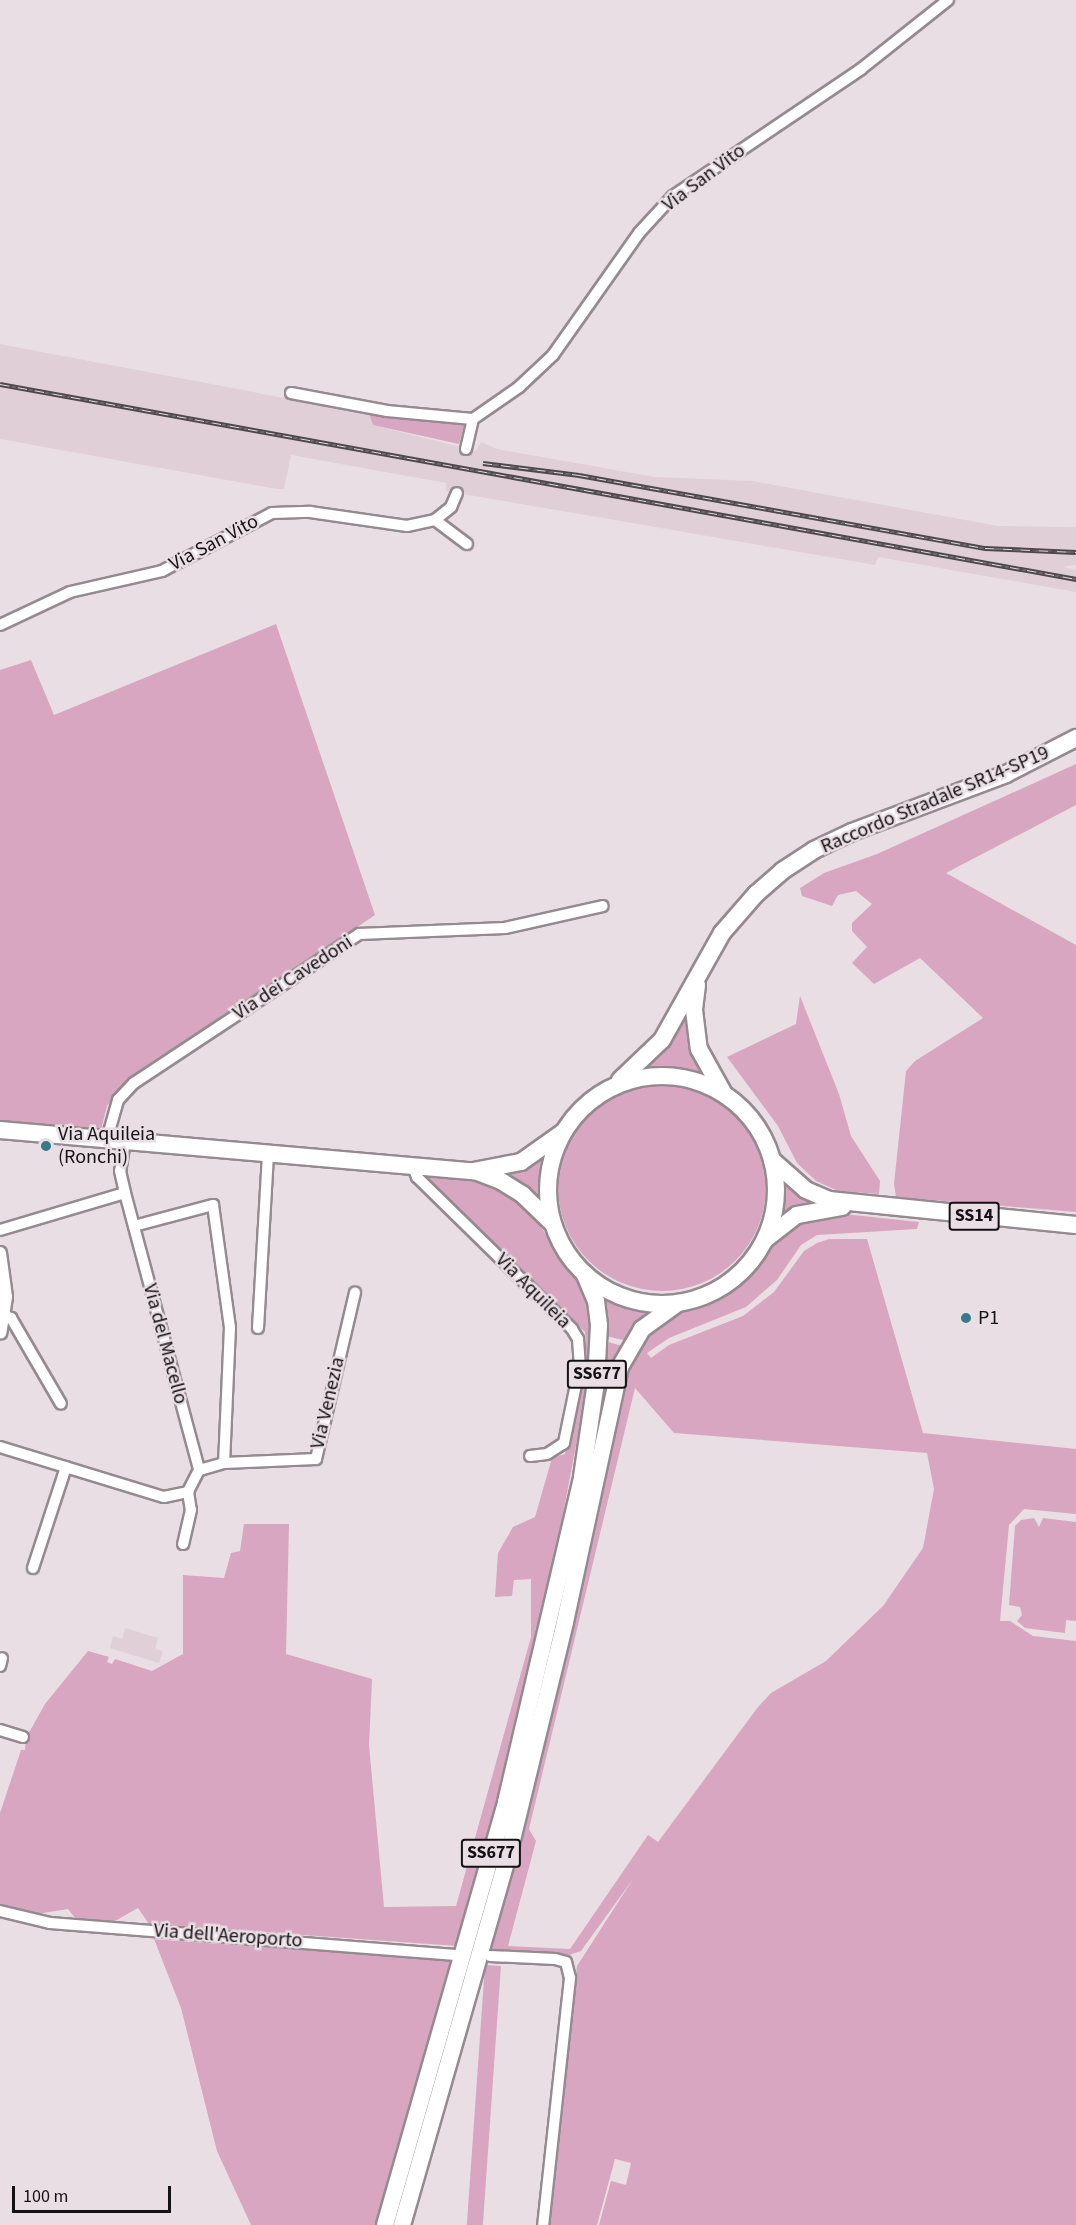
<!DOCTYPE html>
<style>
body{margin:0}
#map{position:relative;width:1076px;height:2225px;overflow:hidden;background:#e9dee3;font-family:"Source Sans 3",sans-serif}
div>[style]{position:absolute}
.built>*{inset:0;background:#e1cfd8}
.green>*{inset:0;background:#d8a6c0;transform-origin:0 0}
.round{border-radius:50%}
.roads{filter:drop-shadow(2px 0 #958a8f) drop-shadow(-2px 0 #958a8f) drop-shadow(0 2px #958a8f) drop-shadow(0 -2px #958a8f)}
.minor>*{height:10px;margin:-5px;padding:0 5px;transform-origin:5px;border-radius:5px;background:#fff}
.tertiary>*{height:12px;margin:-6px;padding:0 6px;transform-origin:6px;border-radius:6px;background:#fff}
.primary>*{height:16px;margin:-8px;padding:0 8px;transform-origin:8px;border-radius:8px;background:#fff}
.primary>.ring{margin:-8px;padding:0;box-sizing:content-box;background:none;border:16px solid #fff;border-radius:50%}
.trunk>*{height:16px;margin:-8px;padding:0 8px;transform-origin:8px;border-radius:8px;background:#fff}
.rail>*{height:5px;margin-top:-2.5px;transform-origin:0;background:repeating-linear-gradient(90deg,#e9dee3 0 9px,#4d484b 0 18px);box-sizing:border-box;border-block:2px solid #4d484b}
.dots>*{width:16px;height:16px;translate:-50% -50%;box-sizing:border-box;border:3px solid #e9dee3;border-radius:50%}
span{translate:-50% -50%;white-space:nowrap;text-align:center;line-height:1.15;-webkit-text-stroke:5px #e9dee3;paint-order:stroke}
.shield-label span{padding:2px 4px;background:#e9dee3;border:2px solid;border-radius:4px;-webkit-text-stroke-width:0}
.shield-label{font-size:18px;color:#141113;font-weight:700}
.street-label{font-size:20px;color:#141113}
.poi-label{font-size:20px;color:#141113}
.left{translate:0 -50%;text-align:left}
.scale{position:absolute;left:12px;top:2186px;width:159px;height:27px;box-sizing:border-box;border:3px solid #141113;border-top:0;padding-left:8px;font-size:18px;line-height:21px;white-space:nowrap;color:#141113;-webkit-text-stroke:4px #e9dee3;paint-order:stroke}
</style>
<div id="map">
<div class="built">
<div style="clip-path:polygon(0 344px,369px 414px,373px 425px,476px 451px,481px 442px,497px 449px,655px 477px,753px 481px,998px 526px,1076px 527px,1076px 565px,1063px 567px,1076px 570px,1076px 592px,878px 557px,875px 565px,446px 491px,446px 483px,291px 455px,284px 489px,277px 489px,0 439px)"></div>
<div style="clip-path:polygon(125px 1628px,158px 1638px,155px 1649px,163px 1651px,159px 1663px,110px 1648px,113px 1636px,122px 1639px)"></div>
</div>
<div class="green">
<div style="clip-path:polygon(369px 414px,460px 421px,464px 425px,459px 444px,373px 425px)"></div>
<div style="clip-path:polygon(276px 624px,375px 915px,125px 1084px,107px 1106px,101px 1130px,0 1122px,0 670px,31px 660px,54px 715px)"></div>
<div style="clip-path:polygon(1076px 764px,1076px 805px,946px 873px,1076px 945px,1076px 1212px,896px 1197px,894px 1184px,906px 1071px,915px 1061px,983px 1018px,920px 958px,874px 984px,852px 963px,867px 947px,852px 931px,852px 923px,872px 904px,856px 891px,838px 895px,832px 906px,802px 896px,800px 888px,824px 873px,877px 854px)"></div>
<div style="clip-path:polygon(800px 996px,839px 1094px,851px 1136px,880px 1181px,879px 1194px,838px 1191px,816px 1181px,797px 1163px,778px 1126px,727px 1057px,796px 1024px)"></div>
<div style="clip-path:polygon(686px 1009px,705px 1076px,676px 1067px,650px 1067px)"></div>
<div class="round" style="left:558px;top:1083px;width:208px;height:208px"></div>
<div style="clip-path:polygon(545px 1154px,544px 1196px,540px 1200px,506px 1174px)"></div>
<div style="clip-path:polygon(426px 1175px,498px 1185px,530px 1209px,564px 1264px,586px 1291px,592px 1308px,592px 1360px,552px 1573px,489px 1842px,457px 1946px,149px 1924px,138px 1908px,115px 1921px,76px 1919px,68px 1909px,37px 1914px,0 1905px,0 1813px,21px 1750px,25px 1750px,26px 1738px,45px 1704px,88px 1651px,109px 1657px,107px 1662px,112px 1664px,115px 1659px,152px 1671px,183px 1654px,183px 1575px,224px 1578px,231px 1553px,240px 1551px,244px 1524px,289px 1524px,286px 1654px,372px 1679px,369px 1745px,384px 1907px,456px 1906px,531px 1637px,531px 1579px,514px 1580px,512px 1596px,495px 1597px,498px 1553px,513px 1527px,535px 1517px,552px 1458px,565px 1454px,583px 1378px,586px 1347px,585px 1332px,427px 1181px)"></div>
<div style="clip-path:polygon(781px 1181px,784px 1181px,814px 1204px,780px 1221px)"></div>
<div style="clip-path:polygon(evenodd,825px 1212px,919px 1222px,917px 1229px,817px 1235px,801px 1245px,777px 1280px,746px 1307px,669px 1338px,647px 1353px,651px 1358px,669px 1345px,743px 1316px,774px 1292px,804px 1251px,817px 1243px,829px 1239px,867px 1239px,923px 1433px,1076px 1449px,1076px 1514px,1024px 1509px,1009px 1525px,1000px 1621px,1010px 1621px,1033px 1636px,1076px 1641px,1076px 2225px,599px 2225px,611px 2181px,626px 2185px,631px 2163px,615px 2159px,597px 2225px,550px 2225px,577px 1966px,633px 1879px,581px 1951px,566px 1956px,490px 1950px,589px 1559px,621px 1384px,629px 1362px,649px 1332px,678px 1313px,715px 1300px,748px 1279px,782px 1234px,801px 1220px,825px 1212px,635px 1388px,674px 1433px,927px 1453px,934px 1489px,923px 1548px,883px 1606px,826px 1661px,771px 1693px,758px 1707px,658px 1842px,648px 1835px,570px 1949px,508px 1946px,536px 1841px,529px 1829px,635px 1388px)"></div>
<div style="clip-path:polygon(603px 1290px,628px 1301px,661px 1307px,627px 1341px,606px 1336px,607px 1316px,600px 1293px)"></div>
<div style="clip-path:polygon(604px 1341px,623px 1346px,608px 1377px,604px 1377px)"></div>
<div style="clip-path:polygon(1034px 1518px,1039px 1527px,1043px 1518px,1076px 1522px,1076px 1621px,1066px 1620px,1065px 1633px,1025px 1628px,1017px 1621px,1022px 1615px,1020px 1607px,1009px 1605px,1015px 1526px,1021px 1520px)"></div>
<div style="clip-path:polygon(154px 1939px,454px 1961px,379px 2225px,251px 2225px,217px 2151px,181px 2008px)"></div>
<div style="left:485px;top:1965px;width:16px;height:271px;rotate:4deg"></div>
</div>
<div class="roads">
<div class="minor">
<div style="left:291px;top:393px;width:98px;rotate:10.6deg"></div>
<div style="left:387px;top:411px;width:86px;rotate:5.3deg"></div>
<div style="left:466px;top:449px;width:31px;rotate:-77deg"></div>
<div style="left:473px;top:419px;width:56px;rotate:-34.8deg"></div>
<div style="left:519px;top:387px;width:47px;rotate:-43.3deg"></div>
<div style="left:553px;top:355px;width:149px;rotate:-54.8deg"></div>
<div style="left:639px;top:233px;width:50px;rotate:-47.4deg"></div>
<div style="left:673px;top:196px;width:227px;rotate:-34deg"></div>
<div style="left:861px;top:69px;width:111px;rotate:-38.4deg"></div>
<div style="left:435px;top:520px;width:40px;rotate:37deg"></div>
<div style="left:0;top:625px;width:77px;rotate:-25.2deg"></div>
<div style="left:70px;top:592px;width:94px;rotate:-12.9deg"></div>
<div style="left:162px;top:571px;width:124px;rotate:-27.8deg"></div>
<div style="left:272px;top:513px;width:38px;rotate:-2deg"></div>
<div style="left:310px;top:512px;width:98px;rotate:8.2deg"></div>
<div style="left:407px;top:526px;width:29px;rotate:-12deg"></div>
<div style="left:435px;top:520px;width:21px;rotate:-39deg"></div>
<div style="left:451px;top:507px;width:15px;rotate:-67deg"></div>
<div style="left:107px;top:1139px;width:41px;rotate:-74.2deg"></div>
<div style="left:118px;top:1100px;width:23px;rotate:-47deg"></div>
<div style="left:134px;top:1083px;width:270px;rotate:-33.5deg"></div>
<div style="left:359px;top:934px;width:146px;rotate:-2.4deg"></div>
<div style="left:505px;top:928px;width:100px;rotate:-12.7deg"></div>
<div style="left:125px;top:1141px;width:30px;rotate:99deg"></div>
<div style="left:120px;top:1171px;width:23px;rotate:77deg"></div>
<div style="left:125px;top:1193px;width:287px;rotate:75deg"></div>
<div style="left:199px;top:1470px;width:25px;rotate:117deg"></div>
<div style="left:188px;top:1492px;width:18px;rotate:81deg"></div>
<div style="left:191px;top:1510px;width:35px;rotate:103deg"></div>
<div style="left:413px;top:1167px;width:11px;rotate:68deg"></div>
<div style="left:417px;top:1177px;width:217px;rotate:44.4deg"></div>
<div style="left:572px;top:1329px;width:12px;rotate:59deg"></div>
<div style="left:578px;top:1339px;width:26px;rotate:86deg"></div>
<div style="left:580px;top:1365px;width:80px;rotate:101.6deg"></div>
<div style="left:564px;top:1443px;width:20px;rotate:147deg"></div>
<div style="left:547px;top:1454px;width:17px;rotate:173deg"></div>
<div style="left:134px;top:1226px;width:82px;rotate:-14.9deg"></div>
<div style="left:213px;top:1205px;width:123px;rotate:82.1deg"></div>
<div style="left:230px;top:1327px;width:136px;rotate:92.5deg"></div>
<div style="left:224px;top:1463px;width:26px;rotate:164deg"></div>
<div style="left:0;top:1230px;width:130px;rotate:-16.5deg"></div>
<div style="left:4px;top:1315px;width:8px;rotate:23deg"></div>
<div style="left:11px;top:1318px;width:99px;rotate:59.8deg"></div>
<div style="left:258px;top:1328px;width:175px;rotate:-86.7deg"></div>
<div style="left:0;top:1447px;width:171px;rotate:17deg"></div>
<div style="left:164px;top:1497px;width:25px;rotate:-12deg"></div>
<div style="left:224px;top:1463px;width:92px;rotate:-2.5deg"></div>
<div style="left:316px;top:1459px;width:171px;rotate:-76.8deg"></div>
<div style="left:33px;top:1568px;width:106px;rotate:-71.9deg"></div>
<div style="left:0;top:1666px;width:8px;rotate:-76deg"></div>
<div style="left:0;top:1730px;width:24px;rotate:17deg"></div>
<div style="left:0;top:1911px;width:51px;rotate:13.5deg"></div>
<div style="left:50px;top:1923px;width:407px;rotate:4.5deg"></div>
<div style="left:490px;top:1956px;width:65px;rotate:2.6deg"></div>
<div style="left:555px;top:1959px;width:11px;rotate:15deg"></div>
<div style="left:566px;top:1962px;width:16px;rotate:76deg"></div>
<div style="left:570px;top:1978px;width:248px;rotate:96.2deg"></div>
</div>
<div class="tertiary">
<div style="left:0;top:1253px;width:44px;rotate:82.2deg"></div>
<div style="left:6px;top:1297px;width:36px;rotate:99deg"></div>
</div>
<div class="primary">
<div style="left:697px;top:985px;width:25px;rotate:97deg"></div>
<div style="left:694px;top:1010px;width:39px;rotate:83deg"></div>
<div style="left:699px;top:1049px;width:51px;rotate:60.9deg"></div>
<div class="ring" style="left:548px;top:1076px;width:212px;height:212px"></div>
<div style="left:620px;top:1080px;width:58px;rotate:-43.6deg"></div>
<div style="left:662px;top:1040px;width:123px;rotate:-60.7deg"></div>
<div style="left:722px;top:933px;width:52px;rotate:-48.9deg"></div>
<div style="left:756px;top:894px;width:35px;rotate:-41deg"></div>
<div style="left:782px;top:871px;width:38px;rotate:-33deg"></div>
<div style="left:814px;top:850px;width:42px;rotate:-25.3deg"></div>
<div style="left:852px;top:832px;width:165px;rotate:-20.6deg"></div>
<div style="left:1006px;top:774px;width:79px;rotate:-27.2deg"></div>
<div style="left:0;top:1130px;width:475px;rotate:5deg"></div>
<div style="left:473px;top:1171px;width:49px;rotate:-10.6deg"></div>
<div style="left:521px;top:1162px;width:50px;rotate:-35.3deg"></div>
<div style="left:772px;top:1160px;width:45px;rotate:41.4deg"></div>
<div style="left:806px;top:1190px;width:25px;rotate:23deg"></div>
<div style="left:829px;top:1200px;width:248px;rotate:5.8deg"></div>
<div style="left:475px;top:1171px;width:28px;rotate:21deg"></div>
<div style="left:501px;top:1181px;width:26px;rotate:32deg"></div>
<div style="left:523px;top:1195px;width:40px;rotate:44deg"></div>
<div style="left:766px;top:1239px;width:39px;rotate:-38deg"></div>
<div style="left:797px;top:1215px;width:46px;rotate:-10.1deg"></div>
</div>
<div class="trunk">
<div style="left:385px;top:2225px;width:440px;rotate:-74deg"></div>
<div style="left:506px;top:1802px;width:334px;rotate:-76.8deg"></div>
<div style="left:582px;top:1477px;width:96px;rotate:-81.6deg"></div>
<div style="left:596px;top:1382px;width:57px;rotate:-87deg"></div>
<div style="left:599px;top:1325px;width:24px;rotate:-97deg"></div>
<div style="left:596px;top:1301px;width:30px;rotate:-113deg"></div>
<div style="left:402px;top:2225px;width:396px;rotate:-74deg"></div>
<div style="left:511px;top:1844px;width:228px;rotate:-76.3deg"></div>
<div style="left:565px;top:1622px;width:261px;rotate:-77.8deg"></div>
<div style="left:620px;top:1367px;width:44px;rotate:-59.9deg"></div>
<div style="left:642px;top:1329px;width:44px;rotate:-35.8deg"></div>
</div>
</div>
<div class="rail">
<div style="left:0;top:384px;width:1094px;rotate:10.27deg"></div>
<div style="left:483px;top:463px;width:97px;rotate:7.1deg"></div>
<div style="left:579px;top:475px;width:413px;rotate:10.2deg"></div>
<div style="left:985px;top:548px;width:91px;rotate:2.5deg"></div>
</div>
<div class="dots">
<div style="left:46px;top:1146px;background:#357a89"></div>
<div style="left:966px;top:1318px;background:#357a89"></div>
</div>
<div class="shield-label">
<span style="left:974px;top:1216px">SS14</span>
<span style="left:597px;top:1374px">SS677</span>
<span style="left:491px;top:1853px">SS677</span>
</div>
<div class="street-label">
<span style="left:704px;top:178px;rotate:-37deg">Via San Vito</span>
<span style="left:214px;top:543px;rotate:-28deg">Via San Vito</span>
<span style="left:935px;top:800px;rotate:-23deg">Raccordo Stradale SR14-SP19</span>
<span style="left:293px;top:978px;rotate:-33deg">Via dei Cavedoni</span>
<span style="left:533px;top:1291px;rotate:45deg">Via Aquileia</span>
<span style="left:165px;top:1344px;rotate:75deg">Via del Macello</span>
<span style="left:328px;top:1403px;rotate:-77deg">Via Venezia</span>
<span style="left:228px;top:1936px;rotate:4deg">Via dell'Aeroporto</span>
</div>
<div class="poi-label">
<span class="left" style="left:58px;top:1146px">Via Aquileia<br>(Ronchi)</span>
<span class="left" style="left:978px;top:1318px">P1</span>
</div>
<div class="scale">100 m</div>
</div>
